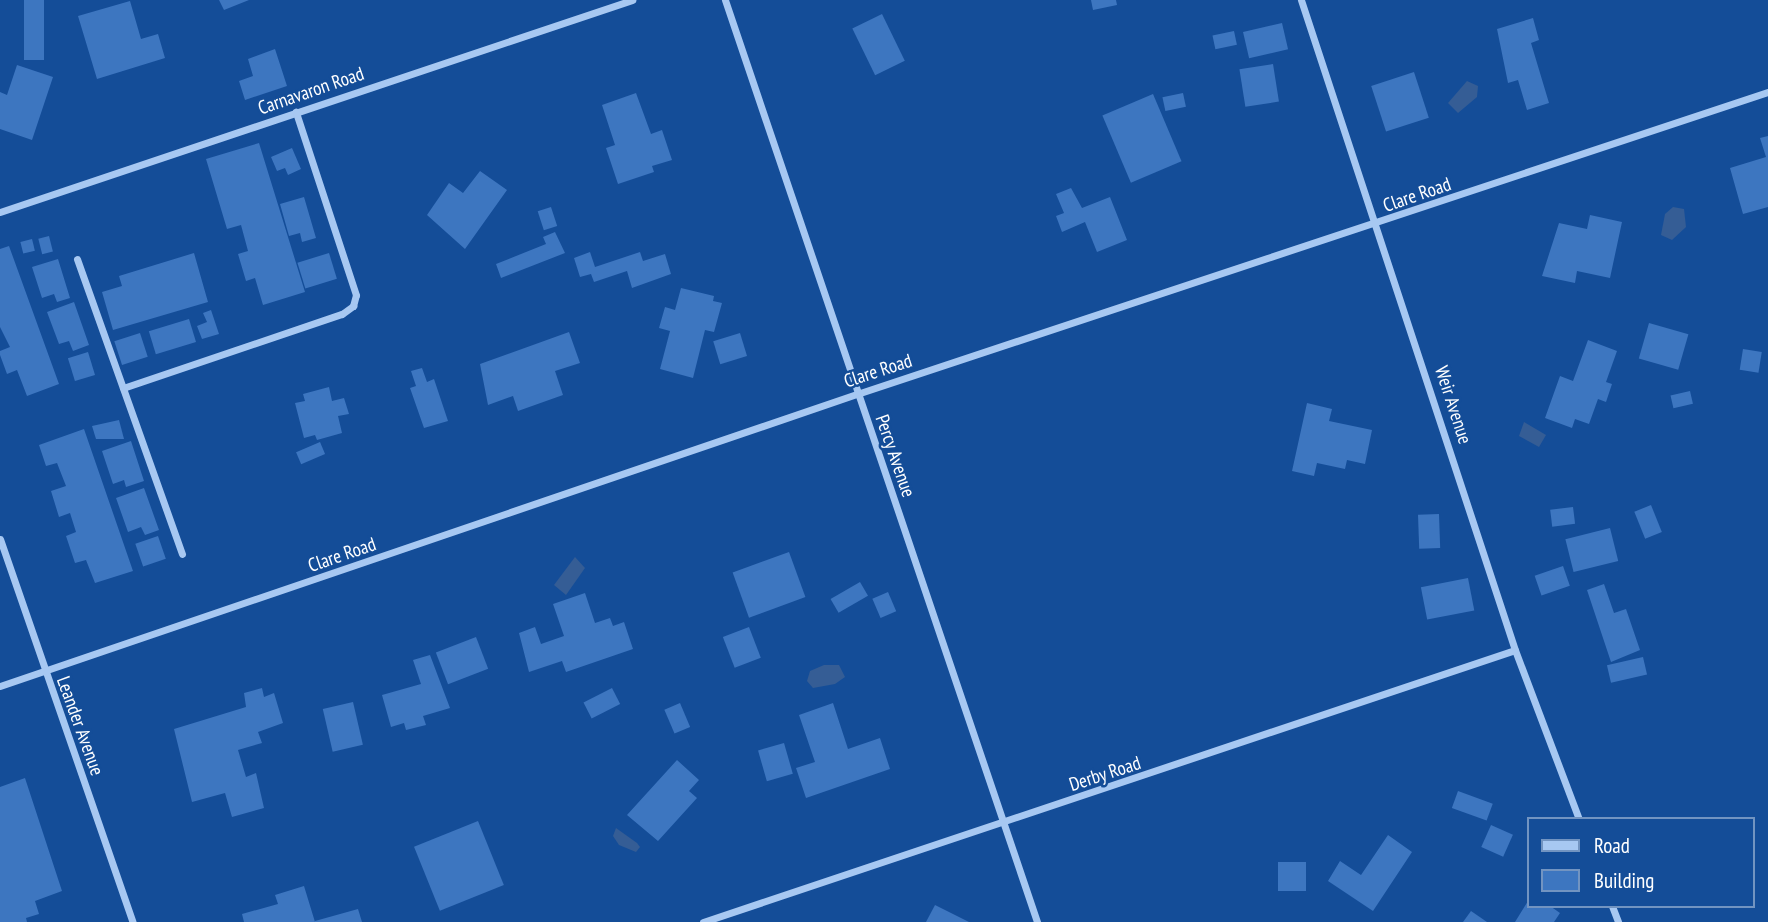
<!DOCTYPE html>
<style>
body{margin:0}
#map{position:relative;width:1768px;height:922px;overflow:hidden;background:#144d98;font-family:"PT Sans Narrow",sans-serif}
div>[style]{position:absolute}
.water>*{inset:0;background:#355d95}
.building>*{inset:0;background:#3d76c0;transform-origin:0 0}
.street>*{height:7px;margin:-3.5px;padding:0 3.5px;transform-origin:3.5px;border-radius:3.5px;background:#a7c8f2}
span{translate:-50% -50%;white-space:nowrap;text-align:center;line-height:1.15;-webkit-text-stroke:5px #144d98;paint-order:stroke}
.street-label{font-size:19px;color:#fff}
.legend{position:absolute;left:1527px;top:817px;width:228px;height:91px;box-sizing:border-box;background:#144d98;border:2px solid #7294c1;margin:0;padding:9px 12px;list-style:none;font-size:21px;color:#fff}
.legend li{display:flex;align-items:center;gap:14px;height:35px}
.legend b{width:35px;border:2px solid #7294c1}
</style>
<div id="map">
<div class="water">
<div style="clip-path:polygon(1467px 81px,1478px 86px,1477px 97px,1458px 113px,1448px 103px)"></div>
<div style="clip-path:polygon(1673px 207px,1684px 209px,1686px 227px,1672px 240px,1661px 235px,1665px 214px)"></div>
<div style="clip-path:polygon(1524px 422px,1546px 435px,1539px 447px,1519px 436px)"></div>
<div style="clip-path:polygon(575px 557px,585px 568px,566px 595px,554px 585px)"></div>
<div style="clip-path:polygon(824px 665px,839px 665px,845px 677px,835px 684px,813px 688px,807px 681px,810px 671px)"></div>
<div style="clip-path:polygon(616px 828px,637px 843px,640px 847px,636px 852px,619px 845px,613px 836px)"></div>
</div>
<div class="building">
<div style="left:24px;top:0;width:20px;height:60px"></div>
<div style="clip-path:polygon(219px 0,249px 0,224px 10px)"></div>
<div style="clip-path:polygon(1091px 0,1116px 0,1117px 5px,1093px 10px)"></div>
<div style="clip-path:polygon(130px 1px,141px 39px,158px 34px,165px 58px,97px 79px,78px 16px)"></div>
<div style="left:882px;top:14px;width:52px;height:33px;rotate:64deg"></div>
<div style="clip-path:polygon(1533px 18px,1539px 40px,1531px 43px,1549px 103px,1527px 110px,1518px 80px,1508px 83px,1497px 29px)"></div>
<div style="left:1282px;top:23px;width:27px;height:40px;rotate:77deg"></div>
<div style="left:1234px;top:31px;width:14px;height:22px;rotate:78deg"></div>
<div style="clip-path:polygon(275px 49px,287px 86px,245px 100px,239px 81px,253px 76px,248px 59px)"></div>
<div style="left:1273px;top:64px;width:38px;height:34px;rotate:81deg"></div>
<div style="clip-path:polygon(17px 65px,53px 77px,32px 140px,0 129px,0 92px,7px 95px)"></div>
<div style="left:1414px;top:72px;width:48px;height:45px;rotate:72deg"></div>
<div style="clip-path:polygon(636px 93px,651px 134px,662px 130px,672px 160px,652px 166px,654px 172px,618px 184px,606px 148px,615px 145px,602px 105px)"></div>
<div style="left:1183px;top:93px;width:14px;height:21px;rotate:78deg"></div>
<div style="left:1153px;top:94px;width:73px;height:55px;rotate:67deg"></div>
<div style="clip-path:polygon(1768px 136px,1768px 207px,1743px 214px,1730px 168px,1766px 157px,1760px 138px)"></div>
<div style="clip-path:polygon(259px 143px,305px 292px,263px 305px,255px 278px,246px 281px,238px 254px,248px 251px,241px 225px,227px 229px,206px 159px)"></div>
<div style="clip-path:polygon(292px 148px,301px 169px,288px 175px,285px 168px,277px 171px,271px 157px)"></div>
<div style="clip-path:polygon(480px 171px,507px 190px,465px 249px,427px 215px,449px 183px,463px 193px)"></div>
<div style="clip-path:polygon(1071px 188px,1082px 208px,1110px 197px,1127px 240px,1097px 252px,1085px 222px,1062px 232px,1056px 216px,1064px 213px,1056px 194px)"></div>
<div style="clip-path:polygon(304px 197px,316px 238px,302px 242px,300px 233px,289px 236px,280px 204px)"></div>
<div style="left:551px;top:207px;width:20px;height:14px;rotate:72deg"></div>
<div style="clip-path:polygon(1590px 215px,1622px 222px,1610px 278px,1577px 271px,1575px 283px,1542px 276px,1559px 223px,1587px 229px)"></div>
<div style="clip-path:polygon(555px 232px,565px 253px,501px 278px,496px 264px,546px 244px,543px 237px)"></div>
<div style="left:49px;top:236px;width:16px;height:11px;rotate:76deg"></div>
<div style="left:32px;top:239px;width:12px;height:12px;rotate:76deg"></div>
<div style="clip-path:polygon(9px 246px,59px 384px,27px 396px,17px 370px,7px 374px,0 355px,0 351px,10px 347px,0 327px,0 249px)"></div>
<div style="clip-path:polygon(590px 252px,595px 267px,640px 252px,643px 261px,665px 254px,671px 274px,632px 288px,627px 271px,594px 282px,591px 274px,580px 277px,574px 258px)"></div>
<div style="clip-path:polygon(194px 253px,208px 302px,113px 330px,102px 292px,122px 286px,119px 276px)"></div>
<div style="left:329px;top:253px;width:27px;height:33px;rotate:73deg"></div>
<div style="clip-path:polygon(58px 259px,70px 298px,57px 302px,54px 294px,42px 298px,32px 267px)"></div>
<div style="clip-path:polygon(681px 288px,714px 296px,713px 301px,722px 303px,714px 332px,705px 330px,693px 378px,660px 369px,670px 331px,659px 328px,665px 307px,675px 310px)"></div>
<div style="clip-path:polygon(74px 302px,89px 345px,73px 351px,69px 341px,59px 344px,47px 312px)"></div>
<div style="clip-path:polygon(211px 310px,219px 334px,202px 339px,197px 326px,207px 322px,203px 313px)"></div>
<div style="left:189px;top:319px;width:24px;height:42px;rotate:73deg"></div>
<div style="left:1649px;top:323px;width:41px;height:37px;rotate:16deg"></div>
<div style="clip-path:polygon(569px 332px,580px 363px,555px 371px,563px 395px,518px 411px,513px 396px,488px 405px,480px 364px)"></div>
<div style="left:140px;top:333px;width:25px;height:27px;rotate:72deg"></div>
<div style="left:740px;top:333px;width:24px;height:28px;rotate:73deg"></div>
<div style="clip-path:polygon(1588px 340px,1617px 351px,1606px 382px,1612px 384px,1606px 402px,1598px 399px,1589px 424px,1575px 419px,1572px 428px,1545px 418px,1560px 376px,1573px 381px)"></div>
<div style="left:1743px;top:349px;width:19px;height:21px;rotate:9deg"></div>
<div style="left:88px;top:352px;width:24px;height:21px;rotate:73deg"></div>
<div style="clip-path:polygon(422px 368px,427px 382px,434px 379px,448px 421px,424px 428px,410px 388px,416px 386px,411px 371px)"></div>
<div style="clip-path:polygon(329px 387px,332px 401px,344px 398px,349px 414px,338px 416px,342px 433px,317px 440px,315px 435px,304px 438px,295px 403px,305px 401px,303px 394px)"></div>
<div style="left:1690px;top:391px;width:13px;height:20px;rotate:77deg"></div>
<div style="clip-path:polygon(1307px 403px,1332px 409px,1329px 421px,1372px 430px,1365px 464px,1347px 460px,1345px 469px,1317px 463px,1314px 476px,1292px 471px)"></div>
<div style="clip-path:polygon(119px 420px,124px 439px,96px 439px,92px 426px)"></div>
<div style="clip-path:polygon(84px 429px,133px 571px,95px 583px,86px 560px,75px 563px,66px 536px,76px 532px,70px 513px,59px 517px,51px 491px,66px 486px,57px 463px,46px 466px,39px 445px)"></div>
<div style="clip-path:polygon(131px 441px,144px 481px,126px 487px,124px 480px,113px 484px,102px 451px)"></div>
<div style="left:320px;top:442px;width:13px;height:26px;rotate:67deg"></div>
<div style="clip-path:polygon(144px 488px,159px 530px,145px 535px,141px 527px,128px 532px,116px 498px)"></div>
<div style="left:1651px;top:505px;width:29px;height:18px;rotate:68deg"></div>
<div style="left:1573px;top:507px;width:17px;height:23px;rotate:83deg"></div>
<div style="left:1439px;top:514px;width:34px;height:21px;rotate:88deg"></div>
<div style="left:1610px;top:528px;width:34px;height:46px;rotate:76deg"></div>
<div style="left:158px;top:536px;width:24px;height:24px;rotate:71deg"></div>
<div style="left:789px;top:552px;width:48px;height:60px;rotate:70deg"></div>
<div style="left:1563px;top:566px;width:21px;height:30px;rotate:71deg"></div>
<div style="left:1468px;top:578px;width:33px;height:48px;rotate:79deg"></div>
<div style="left:860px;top:582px;width:16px;height:34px;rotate:60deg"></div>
<div style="clip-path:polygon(1604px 584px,1614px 613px,1626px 609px,1640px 650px,1611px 662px,1587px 590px)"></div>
<div style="left:888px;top:592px;width:21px;height:17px;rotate:67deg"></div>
<div style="clip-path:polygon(585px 593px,595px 623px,610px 618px,613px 626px,624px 622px,633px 649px,566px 672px,562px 661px,529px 672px,519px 633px,535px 627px,541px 644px,564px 636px,553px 604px)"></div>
<div style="left:749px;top:627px;width:33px;height:28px;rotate:69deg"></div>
<div style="left:476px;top:637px;width:34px;height:43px;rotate:69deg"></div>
<div style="clip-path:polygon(430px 655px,450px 708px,423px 716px,426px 725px,406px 730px,404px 723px,391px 727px,382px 695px,421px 684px,413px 660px)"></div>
<div style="left:1643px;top:657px;width:18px;height:37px;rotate:77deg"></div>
<div style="clip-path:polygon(262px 688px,264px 697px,274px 693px,283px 723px,258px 732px,262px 743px,238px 750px,246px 777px,256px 773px,264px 808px,232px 817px,225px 793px,192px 802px,174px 729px,246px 707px,244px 693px)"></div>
<div style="left:612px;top:688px;width:18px;height:32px;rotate:63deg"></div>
<div style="left:353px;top:702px;width:44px;height:31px;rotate:77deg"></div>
<div style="left:680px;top:703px;width:26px;height:17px;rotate:67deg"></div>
<div style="clip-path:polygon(833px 703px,848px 749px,880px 738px,890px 769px,806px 798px,796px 768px,815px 762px,799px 715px)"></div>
<div style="left:784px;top:743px;width:32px;height:27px;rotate:74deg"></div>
<div style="clip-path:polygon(677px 760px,699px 780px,689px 791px,697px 798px,658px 841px,627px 815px)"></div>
<div style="clip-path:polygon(25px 778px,62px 891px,35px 901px,39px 914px,26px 918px,27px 922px,0 922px,0 787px)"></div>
<div style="left:1458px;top:791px;width:37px;height:18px;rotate:20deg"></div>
<div style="left:478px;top:821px;width:69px;height:69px;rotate:68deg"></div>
<div style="left:1491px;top:825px;width:24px;height:24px;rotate:24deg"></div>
<div style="clip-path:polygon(1388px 835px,1412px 852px,1373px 911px,1328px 881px,1340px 861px,1361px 875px)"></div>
<div style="left:1306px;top:862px;width:29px;height:28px;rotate:90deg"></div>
<div style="clip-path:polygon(304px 886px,315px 922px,244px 922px,242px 914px,278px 904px,275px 895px)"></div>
<div style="clip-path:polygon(1528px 901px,1528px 906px,1550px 906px,1560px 913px,1554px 922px,1515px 922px)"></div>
<div style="clip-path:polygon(935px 905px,969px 922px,926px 922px)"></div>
<div style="clip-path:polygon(358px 909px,362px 922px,315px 922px,315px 921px)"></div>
<div style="clip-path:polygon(1471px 911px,1487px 922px,1463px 922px)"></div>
</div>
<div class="street">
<div style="left:725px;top:0;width:973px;rotate:71.3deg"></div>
<div style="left:1301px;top:0;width:684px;rotate:71.78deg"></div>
<div style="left:1515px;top:650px;width:181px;rotate:69.3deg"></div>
<div style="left:0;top:212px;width:667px;rotate:-18.54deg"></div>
<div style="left:77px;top:259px;width:313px;rotate:70.4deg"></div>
<div style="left:123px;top:388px;width:231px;rotate:-18.7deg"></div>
<div style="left:342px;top:314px;width:14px;rotate:-36deg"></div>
<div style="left:353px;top:306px;width:11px;rotate:-75deg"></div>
<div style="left:356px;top:295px;width:193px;rotate:-108.2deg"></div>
<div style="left:0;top:539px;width:405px;rotate:70.9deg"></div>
<div style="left:0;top:686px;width:905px;rotate:-18.82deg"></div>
<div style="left:857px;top:394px;width:960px;rotate:-18.34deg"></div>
<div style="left:1612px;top:906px;width:17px;rotate:69deg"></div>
<div style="left:703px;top:922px;width:856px;rotate:-18.52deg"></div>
</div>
<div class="street-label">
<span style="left:311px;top:91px;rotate:-19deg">Carnavaron Road</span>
<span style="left:1417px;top:195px;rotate:-19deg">Clare Road</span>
<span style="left:878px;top:371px;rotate:-18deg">Clare Road</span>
<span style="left:1453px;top:405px;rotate:72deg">Weir Avenue</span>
<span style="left:895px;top:456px;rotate:71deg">Percy Avenue</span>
<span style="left:342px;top:555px;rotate:-19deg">Clare Road</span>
<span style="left:80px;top:726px;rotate:70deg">Leander Avenue</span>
<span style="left:1105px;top:774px;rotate:-18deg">Derby Road</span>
</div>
<ul class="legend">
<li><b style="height:9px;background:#a7c8f2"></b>Road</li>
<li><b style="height:19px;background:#3d76c0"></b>Building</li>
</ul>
</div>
